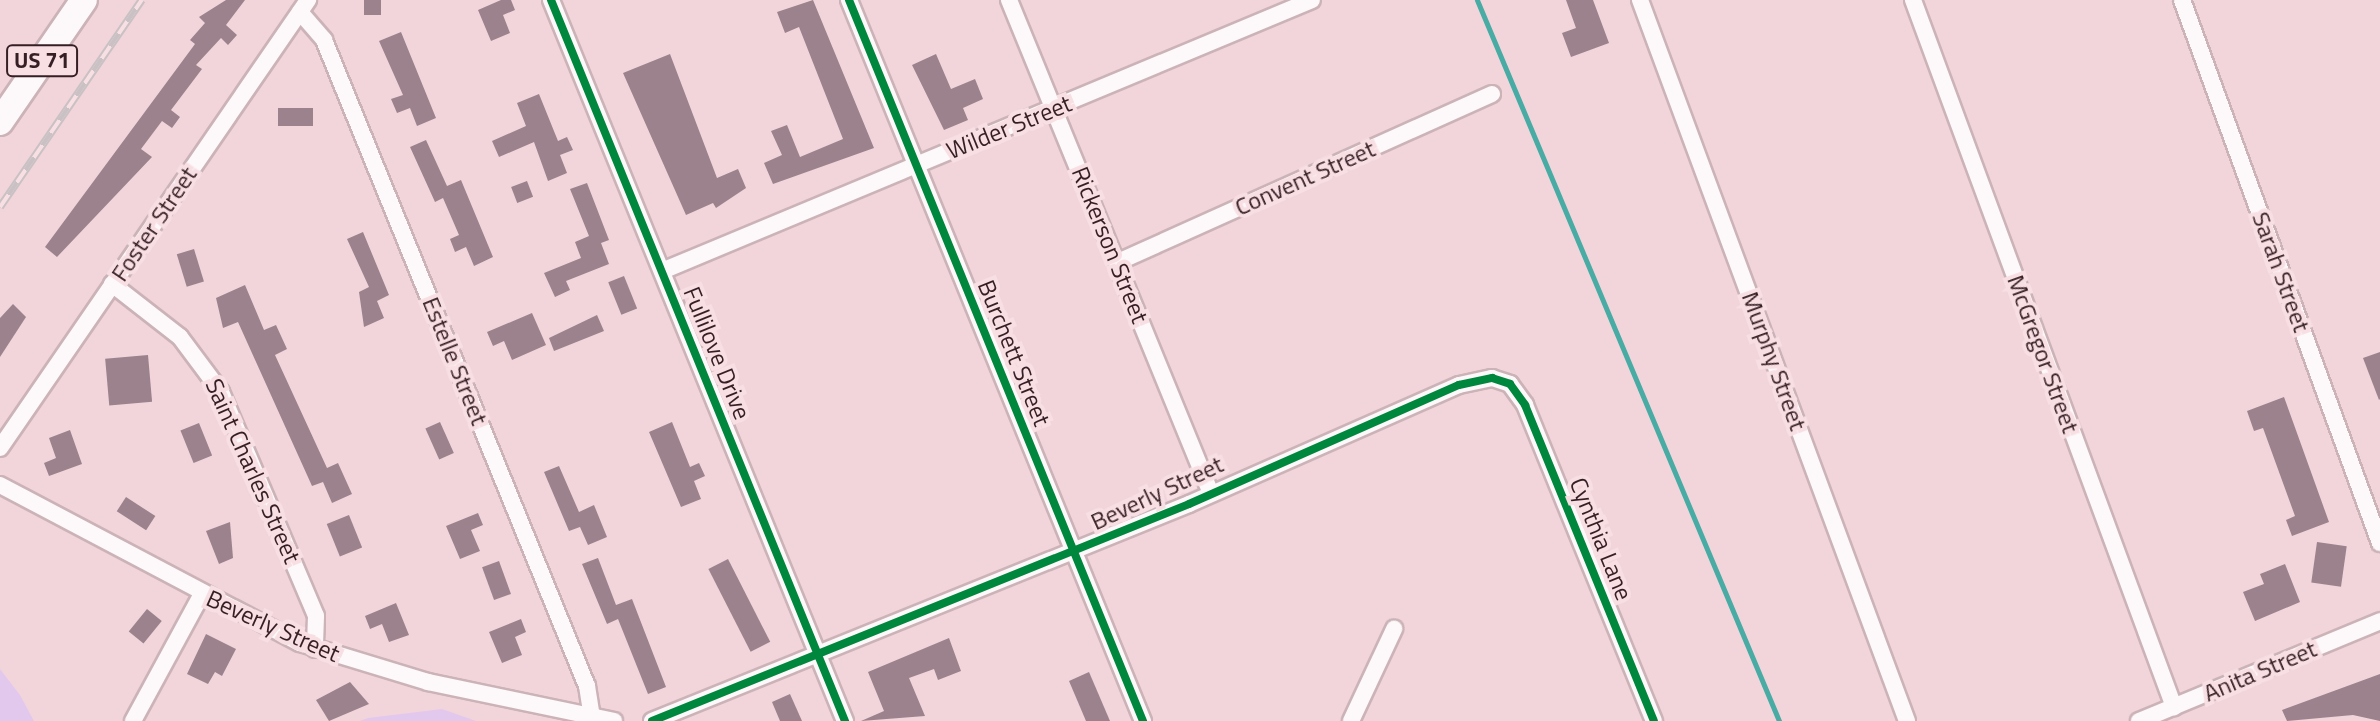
<!DOCTYPE html>
<style>
body{margin:0}
#map{position:relative;width:2380px;height:721px;overflow:hidden;background:#f1d5db;font-family:"Titillium Web",sans-serif}
div>[style]{position:absolute}
.green>*{inset:0;background:#e3c8ed}
.stream>*{height:5px;margin:-2.5px;padding:0 2.5px;transform-origin:2.5px;border-radius:2.5px;background:#48aba4}
.building>*{inset:0;background:#9c828d;transform-origin:0 0}
.roads{filter:drop-shadow(2px 0 #cbb3b8) drop-shadow(-2px 0 #cbb3b8) drop-shadow(0 2px #cbb3b8) drop-shadow(0 -2px #cbb3b8)}
.street>*{height:16px;margin:-8px;padding:0 8px;transform-origin:8px;border-radius:8px;background:#fdf9fa}
.primary>*{height:26px;margin:-13px;padding:0 13px;transform-origin:13px;border-radius:13px;background:#fdf9fa}
.rail>*{height:8px;margin-top:-4px;transform-origin:0;background:repeating-linear-gradient(90deg,#f8dfe4 0 15px,#c9c1c3 0 30px);box-sizing:border-box;border-block:2px solid #c9c1c3}
.cycleway>*{height:8px;margin:-4px;padding:0 4px;transform-origin:4px;border-radius:4px;background:#00873e}
span{translate:-50% -50%;white-space:nowrap;text-align:center;line-height:1.15;-webkit-text-stroke:8px #f8dfe4;paint-order:stroke}
.shield-label span{padding:2px 6px;background:#f8dfe4;border:2px solid;border-radius:6px;-webkit-text-stroke-width:0}
.shield-label{font-size:22px;color:#361f24;font-weight:700}
.street-label{font-size:24px;color:#361f24}
</style>
<div id="map">
<div class="green">
<div style="clip-path:polygon(0 669px,20px 695px,34px 721px,0 721px)"></div>
<div style="clip-path:polygon(442px 709px,476px 721px,360px 721px,368px 718px)"></div>
</div>
<div class="stream">
<div style="left:1477px;top:0;width:782px;rotate:67.27deg"></div>
</div>
<div class="building">
<div style="clip-path:polygon(226px 0,245px 0,226px 25px,237px 35px,228px 45px,221px 38px,196px 65px,202px 69px,171px 110px,180px 117px,172px 128px,162px 121px,141px 149px,152px 157px,57px 257px,45px 247px,195px 44px,190px 40px,205px 23px,199px 17px)"></div>
<div style="left:364px;top:0;width:17px;height:15px"></div>
<div style="clip-path:polygon(501px 0,511px 0,515px 10px,503px 15px,510px 33px,491px 41px,478px 10px)"></div>
<div style="clip-path:polygon(813px 0,874px 148px,773px 184px,764px 163px,782px 155px,771px 131px,787px 125px,800px 157px,843px 139px,799px 27px,785px 33px,777px 12px)"></div>
<div style="clip-path:polygon(1566px 0,1593px 0,1609px 43px,1571px 57px,1562px 33px,1576px 28px)"></div>
<div style="clip-path:polygon(401px 32px,436px 118px,417px 126px,410px 108px,397px 113px,391px 99px,403px 95px,379px 41px)"></div>
<div style="clip-path:polygon(670px 54px,717px 178px,738px 169px,746px 188px,716px 208px,713px 203px,686px 215px,623px 73px)"></div>
<div style="clip-path:polygon(936px 54px,951px 89px,975px 79px,983px 99px,963px 108px,968px 120px,944px 130px,912px 65px)"></div>
<div style="clip-path:polygon(539px 94px,558px 141px,567px 137px,573px 150px,560px 155px,567px 173px,548px 181px,534px 142px,499px 157px,492px 141px,526px 126px,517px 103px)"></div>
<div style="left:278px;top:108px;width:35px;height:18px"></div>
<div style="clip-path:polygon(426px 140px,447px 186px,461px 180px,493px 257px,474px 266px,466px 247px,455px 252px,450px 239px,459px 235px,443px 198px,435px 202px,410px 147px)"></div>
<div style="left:527px;top:181px;width:17px;height:17px;rotate:69deg"></div>
<div style="clip-path:polygon(587px 183px,609px 240px,601px 243px,609px 264px,566px 281px,570px 290px,555px 297px,544px 273px,581px 258px,575px 242px,589px 236px,570px 189px)"></div>
<div style="clip-path:polygon(363px 232px,389px 295px,377px 301px,384px 318px,364px 327px,359px 292px,369px 287px,347px 239px)"></div>
<div style="left:194px;top:249px;width:34px;height:18px;rotate:73deg"></div>
<div style="left:624px;top:276px;width:35px;height:17px;rotate:68deg"></div>
<div style="clip-path:polygon(245px 285px,264px 330px,276px 325px,287px 349px,275px 355px,327px 468px,338px 463px,352px 494px,332px 503px,323px 482px,312px 486px,238px 322px,223px 328px,216px 298px)"></div>
<div style="clip-path:polygon(13px 304px,26px 317px,0 357px,0 318px)"></div>
<div style="clip-path:polygon(532px 313px,546px 345px,512px 360px,504px 341px,493px 346px,487px 332px)"></div>
<div style="clip-path:polygon(597px 315px,604px 331px,554px 351px,549px 338px)"></div>
<div style="clip-path:polygon(2380px 352px,2380px 399px,2379px 400px,2363px 358px)"></div>
<div style="left:148px;top:355px;width:47px;height:43px;rotate:85deg"></div>
<div style="clip-path:polygon(2284px 397px,2329px 522px,2292px 536px,2286px 520px,2295px 516px,2263px 428px,2254px 431px,2247px 411px)"></div>
<div style="left:440px;top:422px;width:34px;height:16px;rotate:66deg"></div>
<div style="clip-path:polygon(672px 422px,690px 467px,699px 463px,705px 476px,694px 481px,701px 499px,681px 507px,649px 432px)"></div>
<div style="left:199px;top:423px;width:35px;height:20px;rotate:68deg"></div>
<div style="clip-path:polygon(70px 430px,82px 464px,49px 476px,44px 463px,56px 458px,49px 438px)"></div>
<div style="clip-path:polygon(559px 466px,579px 512px,594px 505px,607px 537px,588px 545px,580px 527px,569px 531px,544px 472px)"></div>
<div style="left:126px;top:497px;width:35px;height:17px;rotate:33deg"></div>
<div style="clip-path:polygon(478px 513px,483px 525px,471px 530px,480px 551px,460px 559px,446px 526px)"></div>
<div style="left:349px;top:515px;width:35px;height:24px;rotate:68deg"></div>
<div style="clip-path:polygon(230px 522px,233px 558px,219px 564px,206px 531px)"></div>
<div style="left:2317px;top:542px;width:30px;height:41px;rotate:8deg"></div>
<div style="clip-path:polygon(598px 558px,616px 605px,632px 599px,666px 687px,648px 694px,618px 619px,607px 624px,582px 564px)"></div>
<div style="left:728px;top:559px;width:93px;height:22px;rotate:63deg"></div>
<div style="left:499px;top:561px;width:35px;height:18px;rotate:70deg"></div>
<div style="clip-path:polygon(2285px 564px,2300px 602px,2255px 621px,2243px 592px,2264px 584px,2260px 574px)"></div>
<div style="clip-path:polygon(396px 603px,409px 635px,389px 642px,382px 624px,370px 629px,365px 616px)"></div>
<div style="left:147px;top:609px;width:19px;height:29px;rotate:39deg"></div>
<div style="clip-path:polygon(521px 619px,526px 632px,515px 637px,522px 655px,502px 663px,489px 632px)"></div>
<div style="clip-path:polygon(206px 634px,236px 649px,222px 676px,215px 672px,208px 684px,187px 674px)"></div>
<div style="clip-path:polygon(949px 638px,961px 671px,938px 680px,934px 669px,909px 678px,925px 716px,861px 721px,884px 711px,868px 672px)"></div>
<div style="clip-path:polygon(1089px 672px,1110px 721px,1086px 721px,1069px 681px)"></div>
<div style="clip-path:polygon(2380px 674px,2380px 721px,2353px 715px,2287px 721px,2282px 710px)"></div>
<div style="clip-path:polygon(350px 682px,369px 704px,329px 721px,316px 700px)"></div>
<div style="clip-path:polygon(790px 694px,802px 721px,780px 721px,772px 702px)"></div>
</div>
<div class="roads">
<div class="street">
<div style="left:551px;top:0;width:779px;rotate:67.82deg"></div>
<div style="left:849px;top:0;width:779px;rotate:67.82deg"></div>
<div style="left:1009px;top:0;width:531px;rotate:67.74deg"></div>
<div style="left:1640px;top:0;width:769px;rotate:69.68deg"></div>
<div style="left:1913px;top:0;width:754px;rotate:69.74deg"></div>
<div style="left:2182px;top:0;width:578px;rotate:69.97deg"></div>
<div style="left:300px;top:12px;width:37px;rotate:49deg"></div>
<div style="left:324px;top:40px;width:697px;rotate:67.85deg"></div>
<div style="left:587px;top:686px;width:32px;rotate:81deg"></div>
<div style="left:1118px;top:262px;width:410px;rotate:-24.2deg"></div>
<div style="left:662px;top:271px;width:704px;rotate:-22.63deg"></div>
<div style="left:112px;top:284px;width:86px;rotate:37.9deg"></div>
<div style="left:180px;top:337px;width:69px;rotate:53.3deg"></div>
<div style="left:221px;top:392px;width:243px;rotate:67deg"></div>
<div style="left:316px;top:616px;width:33px;rotate:92deg"></div>
<div style="left:0;top:448px;width:544px;rotate:-55.49deg"></div>
<div style="left:0;top:485px;width:339px;rotate:27.8deg"></div>
<div style="left:300px;top:643px;width:134px;rotate:16.9deg"></div>
<div style="left:428px;top:682px;width:190px;rotate:11.8deg"></div>
<div style="left:133px;top:721px;width:142px;rotate:-61.5deg"></div>
<div style="left:652px;top:721px;width:579px;rotate:-22deg"></div>
<div style="left:1189px;top:504px;width:295px;rotate:-23.8deg"></div>
<div style="left:1459px;top:385px;width:34px;rotate:-12deg"></div>
<div style="left:1492px;top:378px;width:19px;rotate:18deg"></div>
<div style="left:1510px;top:384px;width:26px;rotate:54deg"></div>
<div style="left:1525px;top:405px;width:341px;rotate:67.8deg"></div>
<div style="left:1351px;top:721px;width:102px;rotate:-64.9deg"></div>
<div style="left:2139px;top:721px;width:261px;rotate:-22.5deg"></div>
</div>
<div class="primary">
<div style="left:0;top:122px;width:148px;rotate:-55.5deg"></div>
</div>
</div>
<div class="rail">
<div style="left:0;top:207px;width:251px;rotate:-55.6deg"></div>
</div>
<div class="cycleway">
<div style="left:551px;top:0;width:779px;rotate:67.82deg"></div>
<div style="left:849px;top:0;width:779px;rotate:67.82deg"></div>
<div style="left:652px;top:721px;width:579px;rotate:-22deg"></div>
<div style="left:1189px;top:504px;width:295px;rotate:-23.8deg"></div>
<div style="left:1459px;top:385px;width:34px;rotate:-12deg"></div>
<div style="left:1492px;top:378px;width:19px;rotate:18deg"></div>
<div style="left:1510px;top:384px;width:26px;rotate:54deg"></div>
<div style="left:1525px;top:405px;width:341px;rotate:67.8deg"></div>
</div>
<div class="shield-label">
<span style="left:42px;top:61px">US 71</span>
</div>
<div class="street-label">
<span style="left:1009px;top:127px;rotate:-22deg">Wilder Street</span>
<span style="left:1305px;top:178px;rotate:-24deg">Convent Street</span>
<span style="left:154px;top:224px;rotate:-56deg">Foster Street</span>
<span style="left:1110px;top:245px;rotate:68deg">Rickerson Street</span>
<span style="left:2281px;top:272px;rotate:70deg">Sarah Street</span>
<span style="left:717px;top:353px;rotate:68deg">Fullilove Drive</span>
<span style="left:1014px;top:353px;rotate:68deg">Burchett Street</span>
<span style="left:2043px;top:354px;rotate:70deg">McGregor Street</span>
<span style="left:455px;top:361px;rotate:68deg">Estelle Street</span>
<span style="left:1774px;top:361px;rotate:70deg">Murphy Street</span>
<span style="left:253px;top:471px;rotate:66deg">Saint Charles Street</span>
<span style="left:1157px;top:493px;rotate:-25deg">Beverly Street</span>
<span style="left:1601px;top:539px;rotate:68deg">Cynthia Lane</span>
<span style="left:273px;top:626px;rotate:24deg">Beverly Street</span>
<span style="left:2260px;top:671px;rotate:-23deg">Anita Street</span>
</div>
</div>
